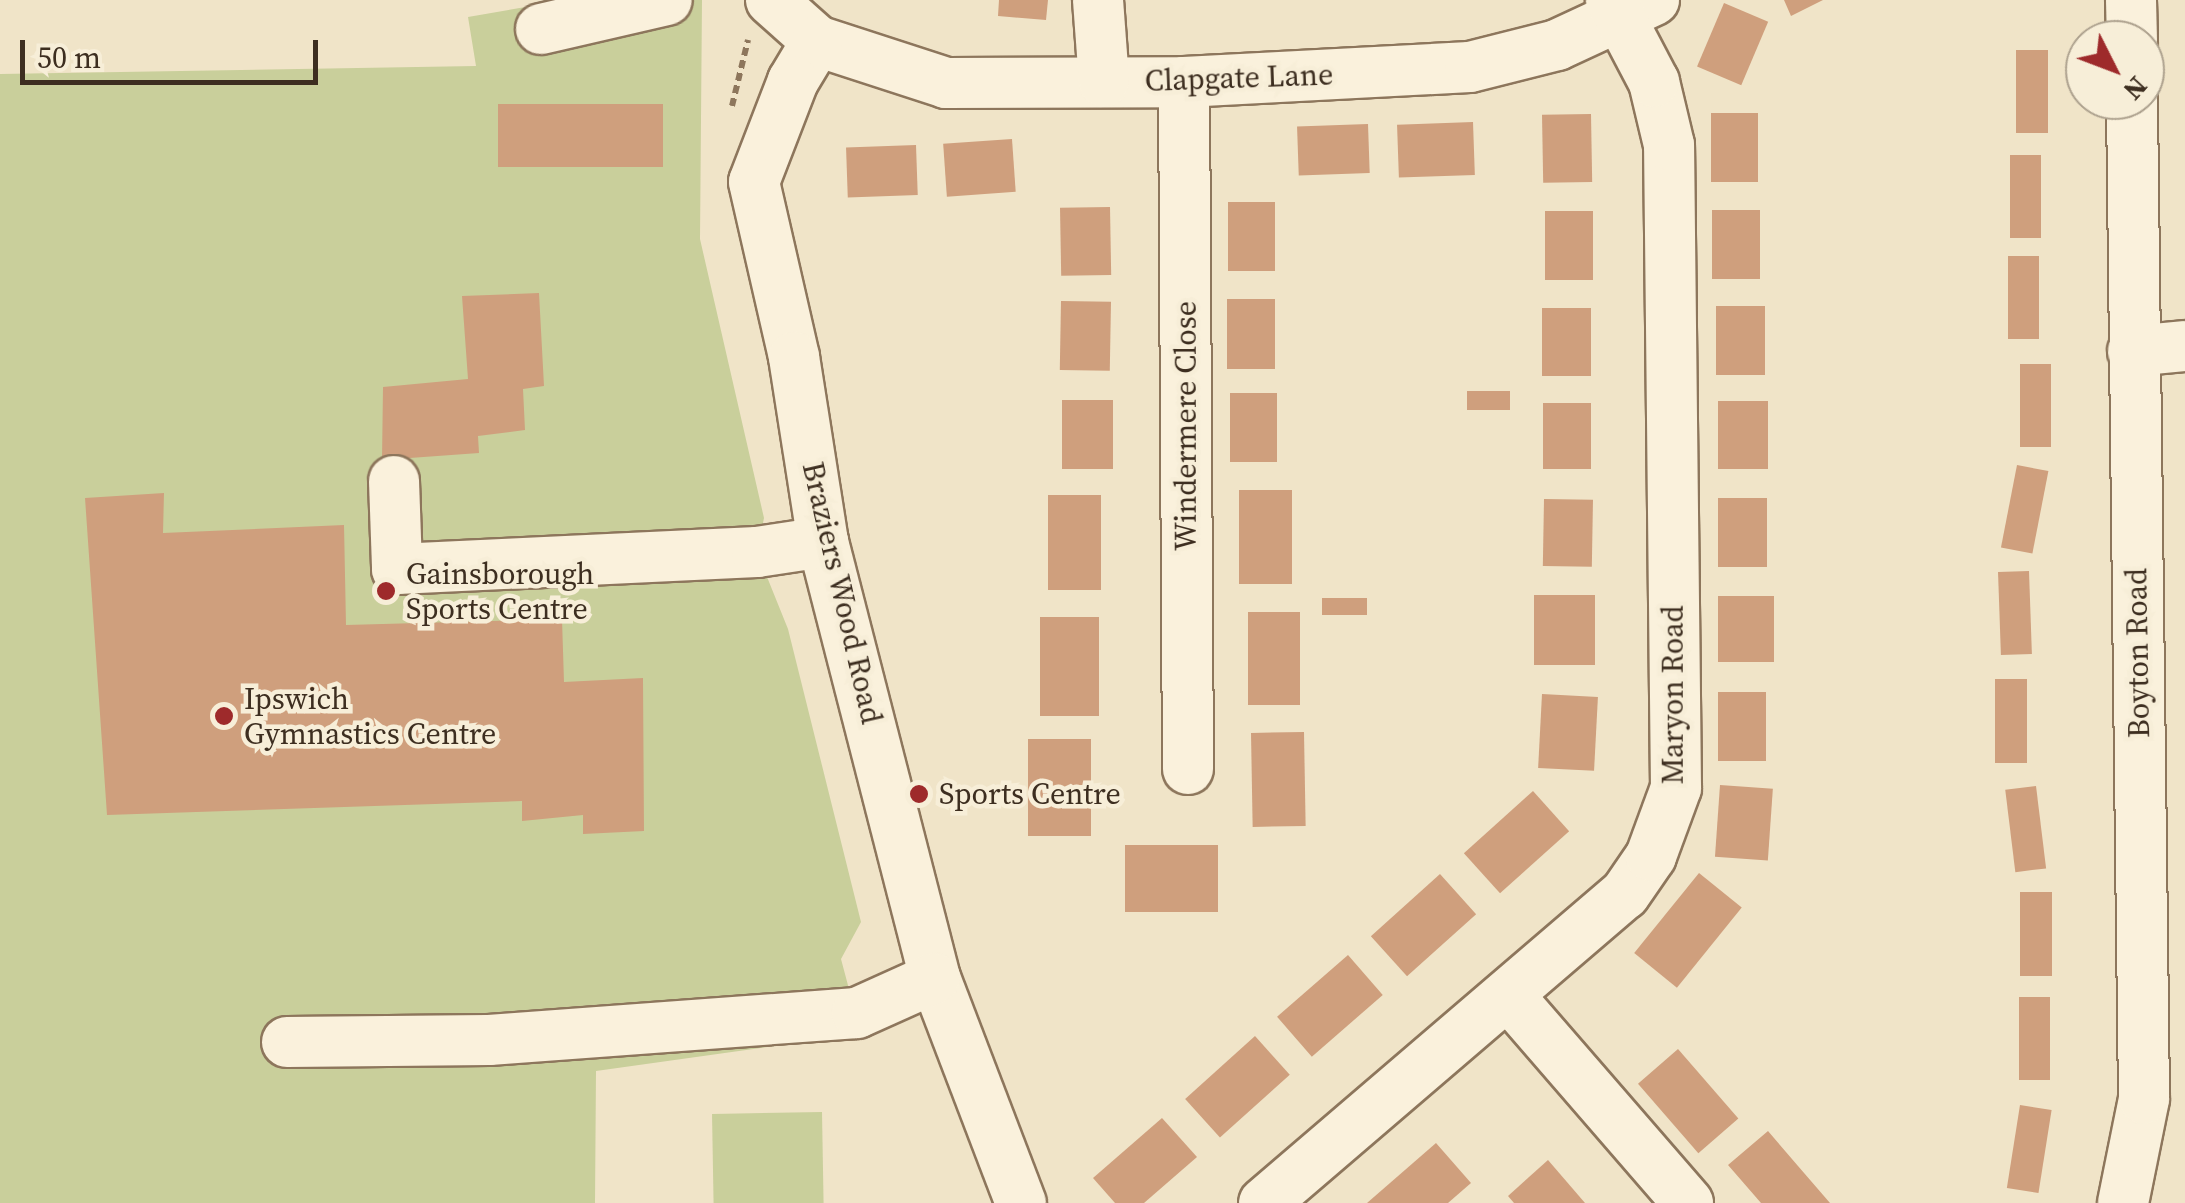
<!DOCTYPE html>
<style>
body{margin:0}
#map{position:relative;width:2185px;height:1203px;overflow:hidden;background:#f0e4c8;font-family:"Source Serif 4",serif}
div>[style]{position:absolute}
.green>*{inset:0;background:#c9cf9b;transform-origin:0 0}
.building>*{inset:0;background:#cf9f7d;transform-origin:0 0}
.path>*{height:6px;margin-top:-3px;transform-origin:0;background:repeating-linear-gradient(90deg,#8d765c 0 8px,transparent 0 13px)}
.roads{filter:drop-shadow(2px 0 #8d765c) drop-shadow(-2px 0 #8d765c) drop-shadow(0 2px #8d765c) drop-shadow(0 -2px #8d765c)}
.minor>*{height:50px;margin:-25px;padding:0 25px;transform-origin:25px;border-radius:25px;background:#faf1dc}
.dots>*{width:28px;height:28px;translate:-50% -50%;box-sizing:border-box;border:5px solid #f7eed8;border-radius:50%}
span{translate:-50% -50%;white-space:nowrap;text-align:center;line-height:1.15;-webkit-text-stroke:9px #f7eed8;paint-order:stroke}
.street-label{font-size:30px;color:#3d2e20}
.poi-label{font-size:30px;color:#3d2e20}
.left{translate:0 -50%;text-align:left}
.north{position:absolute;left:2065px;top:20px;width:100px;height:100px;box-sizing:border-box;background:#f7eed8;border:2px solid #ada18e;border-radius:50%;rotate:132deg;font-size:28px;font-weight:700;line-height:40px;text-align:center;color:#3d2e20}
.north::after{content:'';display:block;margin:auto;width:35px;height:45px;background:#9e2a2b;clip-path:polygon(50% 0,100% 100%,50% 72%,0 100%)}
.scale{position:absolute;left:20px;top:40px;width:298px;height:45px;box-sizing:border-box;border:5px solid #3d2e20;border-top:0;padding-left:12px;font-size:30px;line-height:35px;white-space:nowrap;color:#3d2e20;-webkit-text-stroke:8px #f7eed8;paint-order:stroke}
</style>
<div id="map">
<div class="green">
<div style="clip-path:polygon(566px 0,702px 0,700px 239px,764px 518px,757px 552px,788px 629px,861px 922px,841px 959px,861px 1034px,596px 1071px,595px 1203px,0 1203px,0 74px,476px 66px,468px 17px)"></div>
<div style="left:822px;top:1112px;width:91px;height:110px;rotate:89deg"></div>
</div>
<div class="building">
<div style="clip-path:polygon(999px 0,1048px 0,1046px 20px,998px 16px)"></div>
<div style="clip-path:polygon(1784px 0,1823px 0,1791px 16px)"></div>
<div style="left:1724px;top:3px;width:48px;height:69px;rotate:23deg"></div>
<div style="left:2016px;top:50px;width:32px;height:83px"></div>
<div style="left:498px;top:104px;width:165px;height:63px"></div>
<div style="left:1711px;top:113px;width:47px;height:69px"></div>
<div style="left:1591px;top:114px;width:68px;height:49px;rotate:89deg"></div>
<div style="left:1473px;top:122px;width:53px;height:76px;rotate:88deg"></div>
<div style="left:1368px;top:124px;width:49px;height:71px;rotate:88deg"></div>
<div style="left:1012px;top:139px;width:53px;height:69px;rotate:86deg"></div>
<div style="left:916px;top:145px;width:50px;height:70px;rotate:88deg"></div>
<div style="left:2010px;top:155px;width:31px;height:83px"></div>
<div style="left:1228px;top:202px;width:47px;height:69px"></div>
<div style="left:1110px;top:207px;width:68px;height:50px;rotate:89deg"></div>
<div style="left:1712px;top:210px;width:48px;height:69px"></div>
<div style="left:1545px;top:211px;width:48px;height:69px"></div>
<div style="left:2008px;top:256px;width:31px;height:83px"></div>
<div style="clip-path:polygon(539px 293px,544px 386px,523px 389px,525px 430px,478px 436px,479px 453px,382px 460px,383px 387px,468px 379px,462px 296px)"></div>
<div style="left:1227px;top:299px;width:48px;height:70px"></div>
<div style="left:1061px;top:301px;width:50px;height:69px;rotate:1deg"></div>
<div style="left:1716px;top:306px;width:49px;height:69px"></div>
<div style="left:1542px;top:308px;width:49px;height:68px"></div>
<div style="left:2020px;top:364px;width:31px;height:83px"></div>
<div style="left:1467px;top:391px;width:43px;height:19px"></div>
<div style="left:1230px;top:393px;width:47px;height:69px"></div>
<div style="left:1062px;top:400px;width:51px;height:69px"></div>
<div style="left:1718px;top:401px;width:50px;height:68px"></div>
<div style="left:1543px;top:403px;width:48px;height:66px"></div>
<div style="left:2017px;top:465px;width:32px;height:84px;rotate:11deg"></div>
<div style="left:1239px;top:490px;width:53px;height:94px"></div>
<div style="clip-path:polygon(164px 493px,163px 533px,344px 525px,346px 625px,562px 619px,564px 682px,643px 678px,644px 831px,583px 834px,583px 815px,522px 821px,522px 801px,107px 815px,85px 498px)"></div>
<div style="left:1048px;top:495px;width:53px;height:95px"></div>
<div style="left:1718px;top:498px;width:49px;height:69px"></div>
<div style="left:1544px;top:499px;width:49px;height:67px;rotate:1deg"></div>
<div style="left:2029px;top:571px;width:83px;height:31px;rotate:88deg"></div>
<div style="left:1534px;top:595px;width:61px;height:70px"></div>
<div style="left:1718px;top:596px;width:56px;height:66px"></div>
<div style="left:1322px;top:598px;width:45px;height:17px"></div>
<div style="left:1248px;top:612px;width:52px;height:93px"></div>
<div style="left:1040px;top:617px;width:59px;height:99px"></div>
<div style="left:1995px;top:679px;width:32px;height:84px"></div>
<div style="left:1718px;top:692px;width:48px;height:69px"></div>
<div style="left:1542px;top:694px;width:56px;height:74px;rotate:3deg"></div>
<div style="left:1304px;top:732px;width:94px;height:53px;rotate:89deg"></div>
<div style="left:1028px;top:739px;width:63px;height:97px"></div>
<div style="left:1720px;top:785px;width:53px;height:72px;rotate:4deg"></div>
<div style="left:2036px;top:786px;width:83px;height:31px;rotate:83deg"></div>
<div style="left:1533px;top:791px;width:54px;height:93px;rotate:48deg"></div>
<div style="left:1125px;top:845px;width:93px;height:67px"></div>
<div style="left:1699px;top:873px;width:55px;height:103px;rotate:39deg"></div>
<div style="left:1440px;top:874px;width:54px;height:93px;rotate:48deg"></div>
<div style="left:2020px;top:892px;width:32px;height:84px"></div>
<div style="left:1348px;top:955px;width:53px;height:94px;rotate:49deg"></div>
<div style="left:2019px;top:997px;width:31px;height:83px"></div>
<div style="left:1255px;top:1036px;width:52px;height:94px;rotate:48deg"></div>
<div style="left:1678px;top:1049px;width:92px;height:53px;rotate:49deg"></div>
<div style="left:2020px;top:1105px;width:32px;height:84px;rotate:9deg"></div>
<div style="clip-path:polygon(1162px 1118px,1197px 1157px,1144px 1203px,1115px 1203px,1093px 1178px)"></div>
<div style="clip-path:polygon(1768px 1131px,1798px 1166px,1830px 1203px,1761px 1203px,1728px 1165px)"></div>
<div style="clip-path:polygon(1436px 1143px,1471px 1183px,1448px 1203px,1367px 1203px)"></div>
<div style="clip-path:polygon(1548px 1160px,1579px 1196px,1585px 1203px,1514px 1203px,1508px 1196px)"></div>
</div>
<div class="path">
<div style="left:732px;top:106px;width:68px;rotate:-76.4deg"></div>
</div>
<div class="roads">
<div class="minor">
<div style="left:771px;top:0;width:62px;rotate:41.7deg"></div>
<div style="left:817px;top:41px;width:136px;rotate:18deg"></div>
<div style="left:946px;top:83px;width:238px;rotate:-0.2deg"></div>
<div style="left:1184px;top:82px;width:286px;rotate:-3deg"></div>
<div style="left:1470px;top:67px;width:90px;rotate:-14.2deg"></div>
<div style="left:1557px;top:45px;width:107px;rotate:-24.9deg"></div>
<div style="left:1098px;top:0;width:82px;rotate:85.8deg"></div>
<div style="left:2131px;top:0;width:40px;rotate:88.6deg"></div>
<div style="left:541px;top:29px;width:129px;rotate:-13deg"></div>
<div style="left:817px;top:41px;width:47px;rotate:121deg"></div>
<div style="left:793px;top:81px;width:108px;rotate:111.1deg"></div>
<div style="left:754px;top:182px;width:180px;rotate:77.1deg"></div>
<div style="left:794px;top:357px;width:187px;rotate:81.1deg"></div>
<div style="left:823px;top:542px;width:450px;rotate:75.6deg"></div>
<div style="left:935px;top:978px;width:241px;rotate:69.1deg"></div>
<div style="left:1184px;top:82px;width:687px;rotate:89.67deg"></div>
<div style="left:2133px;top:351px;width:52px;rotate:-5.5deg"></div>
<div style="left:394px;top:481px;width:88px;rotate:88deg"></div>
<div style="left:397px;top:569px;width:360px;rotate:-2.7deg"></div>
<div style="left:757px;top:552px;width:67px;rotate:-8.6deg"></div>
<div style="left:1508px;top:995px;width:275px;rotate:49.1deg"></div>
<div style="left:287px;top:1042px;width:202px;rotate:-0.6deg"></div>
<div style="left:489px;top:1040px;width:369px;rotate:-4.2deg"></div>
<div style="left:857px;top:1013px;width:85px;rotate:-24.2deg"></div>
<div style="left:1264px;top:1203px;width:475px;rotate:-40.6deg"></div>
<div style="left:1625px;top:894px;width:46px;rotate:-55.6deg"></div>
<div style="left:1651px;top:856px;width:72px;rotate:-69.8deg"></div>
<div style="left:1676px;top:788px;width:643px;rotate:-90.62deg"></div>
<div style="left:1669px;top:145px;width:65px;rotate:-103.4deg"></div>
<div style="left:1654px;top:82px;width:93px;rotate:-117.7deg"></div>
<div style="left:2123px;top:1203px;width:106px;rotate:-78.6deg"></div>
<div style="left:2144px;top:1099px;width:999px;rotate:-90.69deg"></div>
</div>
</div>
<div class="dots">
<div style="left:386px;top:591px;background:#9e2a2b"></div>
<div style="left:224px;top:716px;background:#9e2a2b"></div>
<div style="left:919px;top:794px;background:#9e2a2b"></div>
</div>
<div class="street-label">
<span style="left:1239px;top:78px;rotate:-2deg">Clapgate Lane</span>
<span style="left:1186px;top:426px;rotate:-90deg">Windermere Close</span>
<span style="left:842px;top:593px;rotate:77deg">Braziers Wood Road</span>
<span style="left:2138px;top:653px;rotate:-91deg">Boyton Road</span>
<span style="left:1673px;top:695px;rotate:-90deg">Maryon Road</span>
</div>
<div class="poi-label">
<span class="left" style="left:406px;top:591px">Gainsborough<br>Sports Centre</span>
<span class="left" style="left:244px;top:716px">Ipswich<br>Gymnastics Centre</span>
<span class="left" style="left:939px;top:794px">Sports Centre</span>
</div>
<div class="north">N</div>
<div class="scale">50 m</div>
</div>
